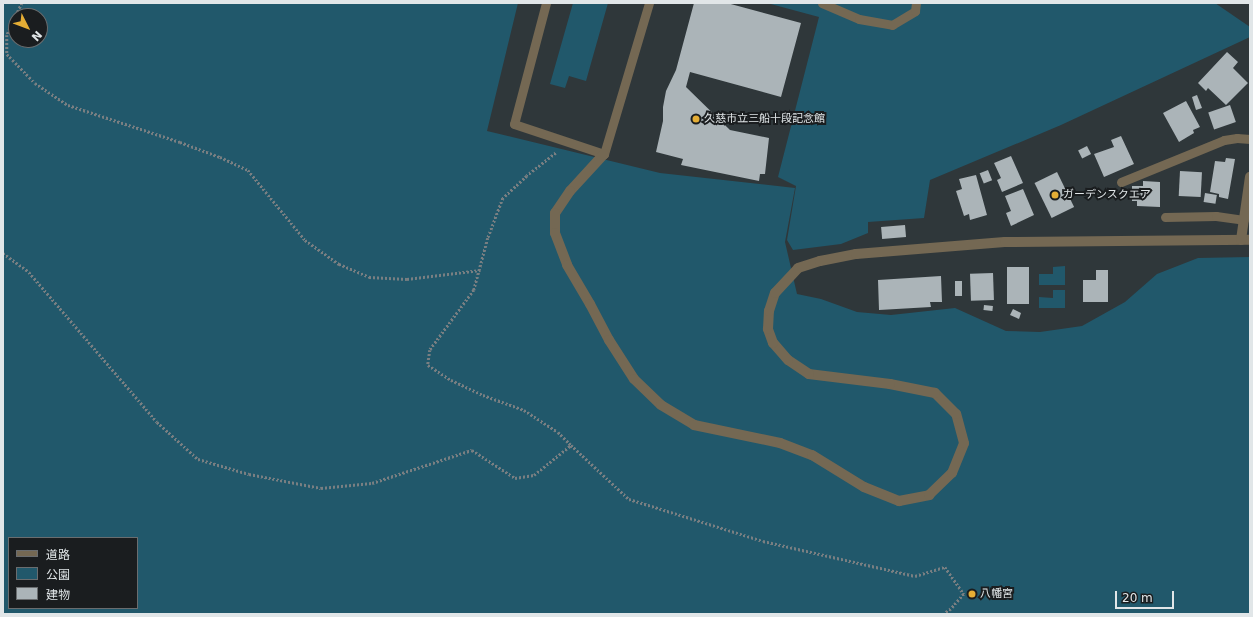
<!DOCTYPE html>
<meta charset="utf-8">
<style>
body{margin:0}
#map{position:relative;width:1253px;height:617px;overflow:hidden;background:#2f373a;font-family:"DejaVu Sans","Noto Sans JP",sans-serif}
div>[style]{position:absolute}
.green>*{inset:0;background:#21586b}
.building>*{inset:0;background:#abb4b8;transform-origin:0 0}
.path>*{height:2.5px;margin-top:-1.25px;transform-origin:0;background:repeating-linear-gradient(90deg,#797f82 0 2px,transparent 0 4px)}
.service>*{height:9px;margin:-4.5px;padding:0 4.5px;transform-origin:4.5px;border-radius:4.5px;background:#746853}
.minor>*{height:10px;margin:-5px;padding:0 5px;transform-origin:5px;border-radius:5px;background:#746853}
.dots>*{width:11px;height:11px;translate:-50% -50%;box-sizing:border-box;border:2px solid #1a1d1f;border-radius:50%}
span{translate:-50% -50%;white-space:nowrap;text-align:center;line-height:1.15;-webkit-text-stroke:4px #1a1d1f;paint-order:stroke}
.poi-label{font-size:11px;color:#e1e6e8}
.left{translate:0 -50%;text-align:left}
.frame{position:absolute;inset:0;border:4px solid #e1e6e8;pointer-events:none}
.legend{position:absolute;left:8px;top:537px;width:130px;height:72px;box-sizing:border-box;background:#1a1d1f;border:1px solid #6a6d6f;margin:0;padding:5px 7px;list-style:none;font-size:12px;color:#e1e6e8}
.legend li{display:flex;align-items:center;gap:8px;height:20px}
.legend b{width:20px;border:1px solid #6a6d6f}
.north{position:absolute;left:8px;top:8px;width:40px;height:40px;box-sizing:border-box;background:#1a1d1f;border:1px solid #6a6d6f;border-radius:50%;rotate:132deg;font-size:11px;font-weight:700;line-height:16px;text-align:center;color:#e1e6e8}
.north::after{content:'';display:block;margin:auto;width:14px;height:18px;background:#e4ad35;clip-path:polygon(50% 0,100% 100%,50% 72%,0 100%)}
.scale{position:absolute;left:1115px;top:591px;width:59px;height:18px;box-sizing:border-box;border:2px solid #e1e6e8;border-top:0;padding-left:5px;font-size:12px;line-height:14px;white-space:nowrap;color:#e1e6e8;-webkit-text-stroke:3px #1a1d1f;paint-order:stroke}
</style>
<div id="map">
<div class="green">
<div style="clip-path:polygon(evenodd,3px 3px,518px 3px,487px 131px,660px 173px,795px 188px,785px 242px,797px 294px,821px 299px,857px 312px,891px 315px,955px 308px,1006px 331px,1040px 332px,1082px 326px,1125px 302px,1157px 274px,1198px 258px,1250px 257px,1250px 614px,3px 614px,3px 3px,16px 16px,40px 16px,40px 40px,16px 40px,16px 16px,3px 3px,9px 538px,137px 538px,137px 608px,9px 608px,9px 538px)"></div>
<div style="clip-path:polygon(573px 3px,608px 3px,586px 81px,569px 76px,565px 88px,550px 84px)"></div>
<div style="clip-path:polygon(767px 3px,1215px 3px,1250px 27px,1250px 37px,1061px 125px,930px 180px,924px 218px,868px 222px,868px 233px,841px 244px,793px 250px,787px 240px,796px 186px,778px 177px,819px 17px)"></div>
<div style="clip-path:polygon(1065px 266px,1065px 285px,1039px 285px,1039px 274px,1053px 274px,1053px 267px)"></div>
<div style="clip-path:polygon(1053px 290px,1065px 290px,1065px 308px,1039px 308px,1039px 297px,1053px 298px)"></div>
</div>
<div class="building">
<div style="clip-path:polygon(694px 3px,727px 3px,801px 23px,781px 97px,690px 72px,686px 87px,730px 130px,769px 138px,765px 174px,760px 174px,759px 181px,681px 165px,683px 159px,656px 152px,663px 121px,663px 107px,666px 91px,676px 70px)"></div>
<div style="clip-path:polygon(1227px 52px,1238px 62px,1233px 68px,1248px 83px,1226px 105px,1208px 88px,1206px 91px,1198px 83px)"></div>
<div style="clip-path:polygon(1197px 95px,1202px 108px,1196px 110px,1192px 97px)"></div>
<div style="clip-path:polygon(1186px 101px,1200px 127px,1193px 130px,1194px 133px,1179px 142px,1163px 113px)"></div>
<div style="left:1230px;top:105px;width:18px;height:23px;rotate:71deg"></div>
<div style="clip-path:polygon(1121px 136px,1134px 164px,1104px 177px,1094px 154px,1114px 147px,1111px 140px)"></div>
<div style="left:1087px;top:146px;width:9px;height:10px;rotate:63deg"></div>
<div style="clip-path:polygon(1011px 156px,1023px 183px,1002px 192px,997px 180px,1001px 178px,994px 163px)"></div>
<div style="clip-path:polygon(1226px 158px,1235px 159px,1228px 199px,1219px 197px,1219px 194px,1210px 192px,1215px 161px,1225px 162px)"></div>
<div style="left:988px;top:170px;width:11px;height:9px;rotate:68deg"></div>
<div style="left:1180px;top:171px;width:22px;height:25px;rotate:3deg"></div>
<div style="left:1057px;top:172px;width:39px;height:25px;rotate:64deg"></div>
<div style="clip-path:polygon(976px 175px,987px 215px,970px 220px,969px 214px,964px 216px,956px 191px,962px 189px,959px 179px)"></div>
<div style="clip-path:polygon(1143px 181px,1160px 182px,1160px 207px,1137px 206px,1137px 201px,1132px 201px,1132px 186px,1143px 186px)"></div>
<div style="clip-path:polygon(1023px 189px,1034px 215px,1011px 226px,1006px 213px,1011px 211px,1005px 196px)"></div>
<div style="left:1205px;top:193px;width:12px;height:9px;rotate:9deg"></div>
<div style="left:905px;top:225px;width:12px;height:24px;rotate:85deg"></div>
<div style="left:1007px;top:267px;width:22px;height:37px"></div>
<div style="clip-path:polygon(1096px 270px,1108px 270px,1108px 302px,1083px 302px,1083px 280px,1096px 280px)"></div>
<div style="left:993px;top:273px;width:27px;height:23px;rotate:88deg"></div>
<div style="clip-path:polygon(941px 276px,942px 302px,930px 302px,931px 307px,879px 310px,878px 280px)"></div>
<div style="left:955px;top:281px;width:7px;height:15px"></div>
<div style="left:984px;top:305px;width:9px;height:5px;rotate:6deg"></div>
<div style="clip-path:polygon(1013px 309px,1021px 313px,1019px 319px,1010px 315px)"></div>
</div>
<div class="path">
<div style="left:22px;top:3px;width:35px;rotate:115deg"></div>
<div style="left:7px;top:35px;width:19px;rotate:90deg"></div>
<div style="left:7px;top:54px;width:40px;rotate:46deg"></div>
<div style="left:35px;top:83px;width:40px;rotate:34deg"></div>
<div style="left:68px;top:105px;width:118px;rotate:18.3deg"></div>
<div style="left:180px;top:142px;width:43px;rotate:20.6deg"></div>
<div style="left:220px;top:157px;width:31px;rotate:25deg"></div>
<div style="left:248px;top:170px;width:90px;rotate:50.8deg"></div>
<div style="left:305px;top:240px;width:42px;rotate:35.2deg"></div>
<div style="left:339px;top:264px;width:33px;rotate:23deg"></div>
<div style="left:369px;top:277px;width:38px;rotate:3deg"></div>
<div style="left:407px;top:279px;width:74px;rotate:-7deg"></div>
<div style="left:556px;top:153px;width:37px;rotate:142deg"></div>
<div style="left:527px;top:176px;width:33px;rotate:137deg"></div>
<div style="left:503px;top:198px;width:43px;rotate:110.6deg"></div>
<div style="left:488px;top:238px;width:54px;rotate:105.1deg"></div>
<div style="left:474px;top:290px;width:74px;rotate:126.3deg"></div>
<div style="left:430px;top:350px;width:15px;rotate:98deg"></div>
<div style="left:428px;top:365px;width:27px;rotate:33deg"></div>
<div style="left:451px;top:380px;width:35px;rotate:25deg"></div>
<div style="left:483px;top:395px;width:44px;rotate:20.1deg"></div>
<div style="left:524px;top:410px;width:40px;rotate:32.9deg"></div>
<div style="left:558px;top:432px;width:18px;rotate:45deg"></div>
<div style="left:3px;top:253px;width:32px;rotate:36deg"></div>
<div style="left:29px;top:272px;width:197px;rotate:49.5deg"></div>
<div style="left:157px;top:422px;width:55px;rotate:42.1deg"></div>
<div style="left:198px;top:459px;width:53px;rotate:16.4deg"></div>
<div style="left:249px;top:474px;width:73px;rotate:11deg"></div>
<div style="left:321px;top:488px;width:51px;rotate:-5.6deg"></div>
<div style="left:372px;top:483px;width:105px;rotate:-18.3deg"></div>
<div style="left:472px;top:450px;width:51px;rotate:33.1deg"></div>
<div style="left:515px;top:478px;width:19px;rotate:-9deg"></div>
<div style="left:534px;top:475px;width:48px;rotate:-39deg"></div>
<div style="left:571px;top:445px;width:79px;rotate:43deg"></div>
<div style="left:629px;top:499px;width:140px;rotate:17.4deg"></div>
<div style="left:763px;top:541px;width:156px;rotate:13deg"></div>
<div style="left:915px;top:576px;width:31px;rotate:-17deg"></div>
<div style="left:945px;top:567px;width:33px;rotate:55deg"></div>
<div style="left:964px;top:594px;width:20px;rotate:131deg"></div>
<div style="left:951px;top:609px;width:9px;rotate:144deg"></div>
</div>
<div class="service">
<div style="left:546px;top:3px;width:125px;rotate:104.8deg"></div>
<div style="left:514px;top:124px;width:95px;rotate:18.4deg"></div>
<div style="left:604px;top:154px;width:158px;rotate:-73.4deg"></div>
<div style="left:822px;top:3px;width:40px;rotate:23.4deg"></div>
<div style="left:859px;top:19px;width:34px;rotate:10deg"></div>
<div style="left:892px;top:25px;width:27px;rotate:-31deg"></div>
<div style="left:915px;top:11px;width:8px;rotate:-83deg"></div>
<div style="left:1121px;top:182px;width:111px;rotate:-22.2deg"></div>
<div style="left:1224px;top:140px;width:13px;rotate:-9deg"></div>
<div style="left:1237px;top:138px;width:13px;rotate:4deg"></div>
<div style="left:1165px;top:217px;width:51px;rotate:-1.1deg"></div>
<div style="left:1216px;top:216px;width:28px;rotate:8deg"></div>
</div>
<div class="minor">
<div style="left:604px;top:154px;width:50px;rotate:132.6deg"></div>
<div style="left:570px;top:191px;width:27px;rotate:124deg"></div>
<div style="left:555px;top:213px;width:20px;rotate:90deg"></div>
<div style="left:555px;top:233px;width:34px;rotate:69deg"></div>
<div style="left:567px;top:265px;width:45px;rotate:59.5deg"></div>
<div style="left:590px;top:304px;width:41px;rotate:62.2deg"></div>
<div style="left:609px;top:340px;width:46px;rotate:57.3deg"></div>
<div style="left:634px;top:379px;width:37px;rotate:44deg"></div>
<div style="left:661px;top:405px;width:39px;rotate:31deg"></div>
<div style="left:694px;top:425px;width:88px;rotate:11.8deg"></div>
<div style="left:780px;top:443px;width:34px;rotate:21deg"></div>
<div style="left:812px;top:455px;width:61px;rotate:31.6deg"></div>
<div style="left:864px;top:487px;width:38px;rotate:22deg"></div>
<div style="left:899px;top:501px;width:31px;rotate:-11deg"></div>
<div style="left:929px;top:495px;width:32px;rotate:-44deg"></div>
<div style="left:952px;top:473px;width:32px;rotate:-68deg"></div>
<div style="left:964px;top:443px;width:30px;rotate:-105deg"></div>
<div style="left:956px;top:414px;width:30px;rotate:-135deg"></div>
<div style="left:935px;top:393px;width:46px;rotate:-168.7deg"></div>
<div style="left:890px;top:384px;width:82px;rotate:-173deg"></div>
<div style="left:809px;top:374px;width:25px;rotate:-146deg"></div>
<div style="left:788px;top:360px;width:23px;rotate:-131deg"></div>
<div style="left:773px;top:343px;width:15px;rotate:-110deg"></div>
<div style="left:768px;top:329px;width:18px;rotate:-87deg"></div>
<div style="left:769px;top:311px;width:19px;rotate:-72deg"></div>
<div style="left:775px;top:293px;width:34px;rotate:-47deg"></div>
<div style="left:798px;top:268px;width:23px;rotate:-18deg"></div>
<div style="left:820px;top:261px;width:37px;rotate:-11deg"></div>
<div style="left:856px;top:254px;width:149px;rotate:-4.6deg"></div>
<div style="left:1005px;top:242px;width:245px;rotate:-0.5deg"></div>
<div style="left:1241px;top:240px;width:64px;rotate:-81.9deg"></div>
</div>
<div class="dots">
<div style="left:696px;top:119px;background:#e4ad35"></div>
<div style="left:1055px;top:195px;background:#e4ad35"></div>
<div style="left:972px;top:594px;background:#e4ad35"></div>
</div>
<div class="poi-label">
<span class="left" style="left:704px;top:119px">久慈市立三船十段記念館</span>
<span class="left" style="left:1063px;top:195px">ガーデンスクエア</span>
<span class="left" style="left:980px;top:594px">八幡宮</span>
</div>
<div class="frame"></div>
<ul class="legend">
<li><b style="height:5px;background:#746853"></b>道路</li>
<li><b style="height:11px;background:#21586b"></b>公園</li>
<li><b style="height:11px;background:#abb4b8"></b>建物</li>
</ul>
<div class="north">N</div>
<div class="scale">20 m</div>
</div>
